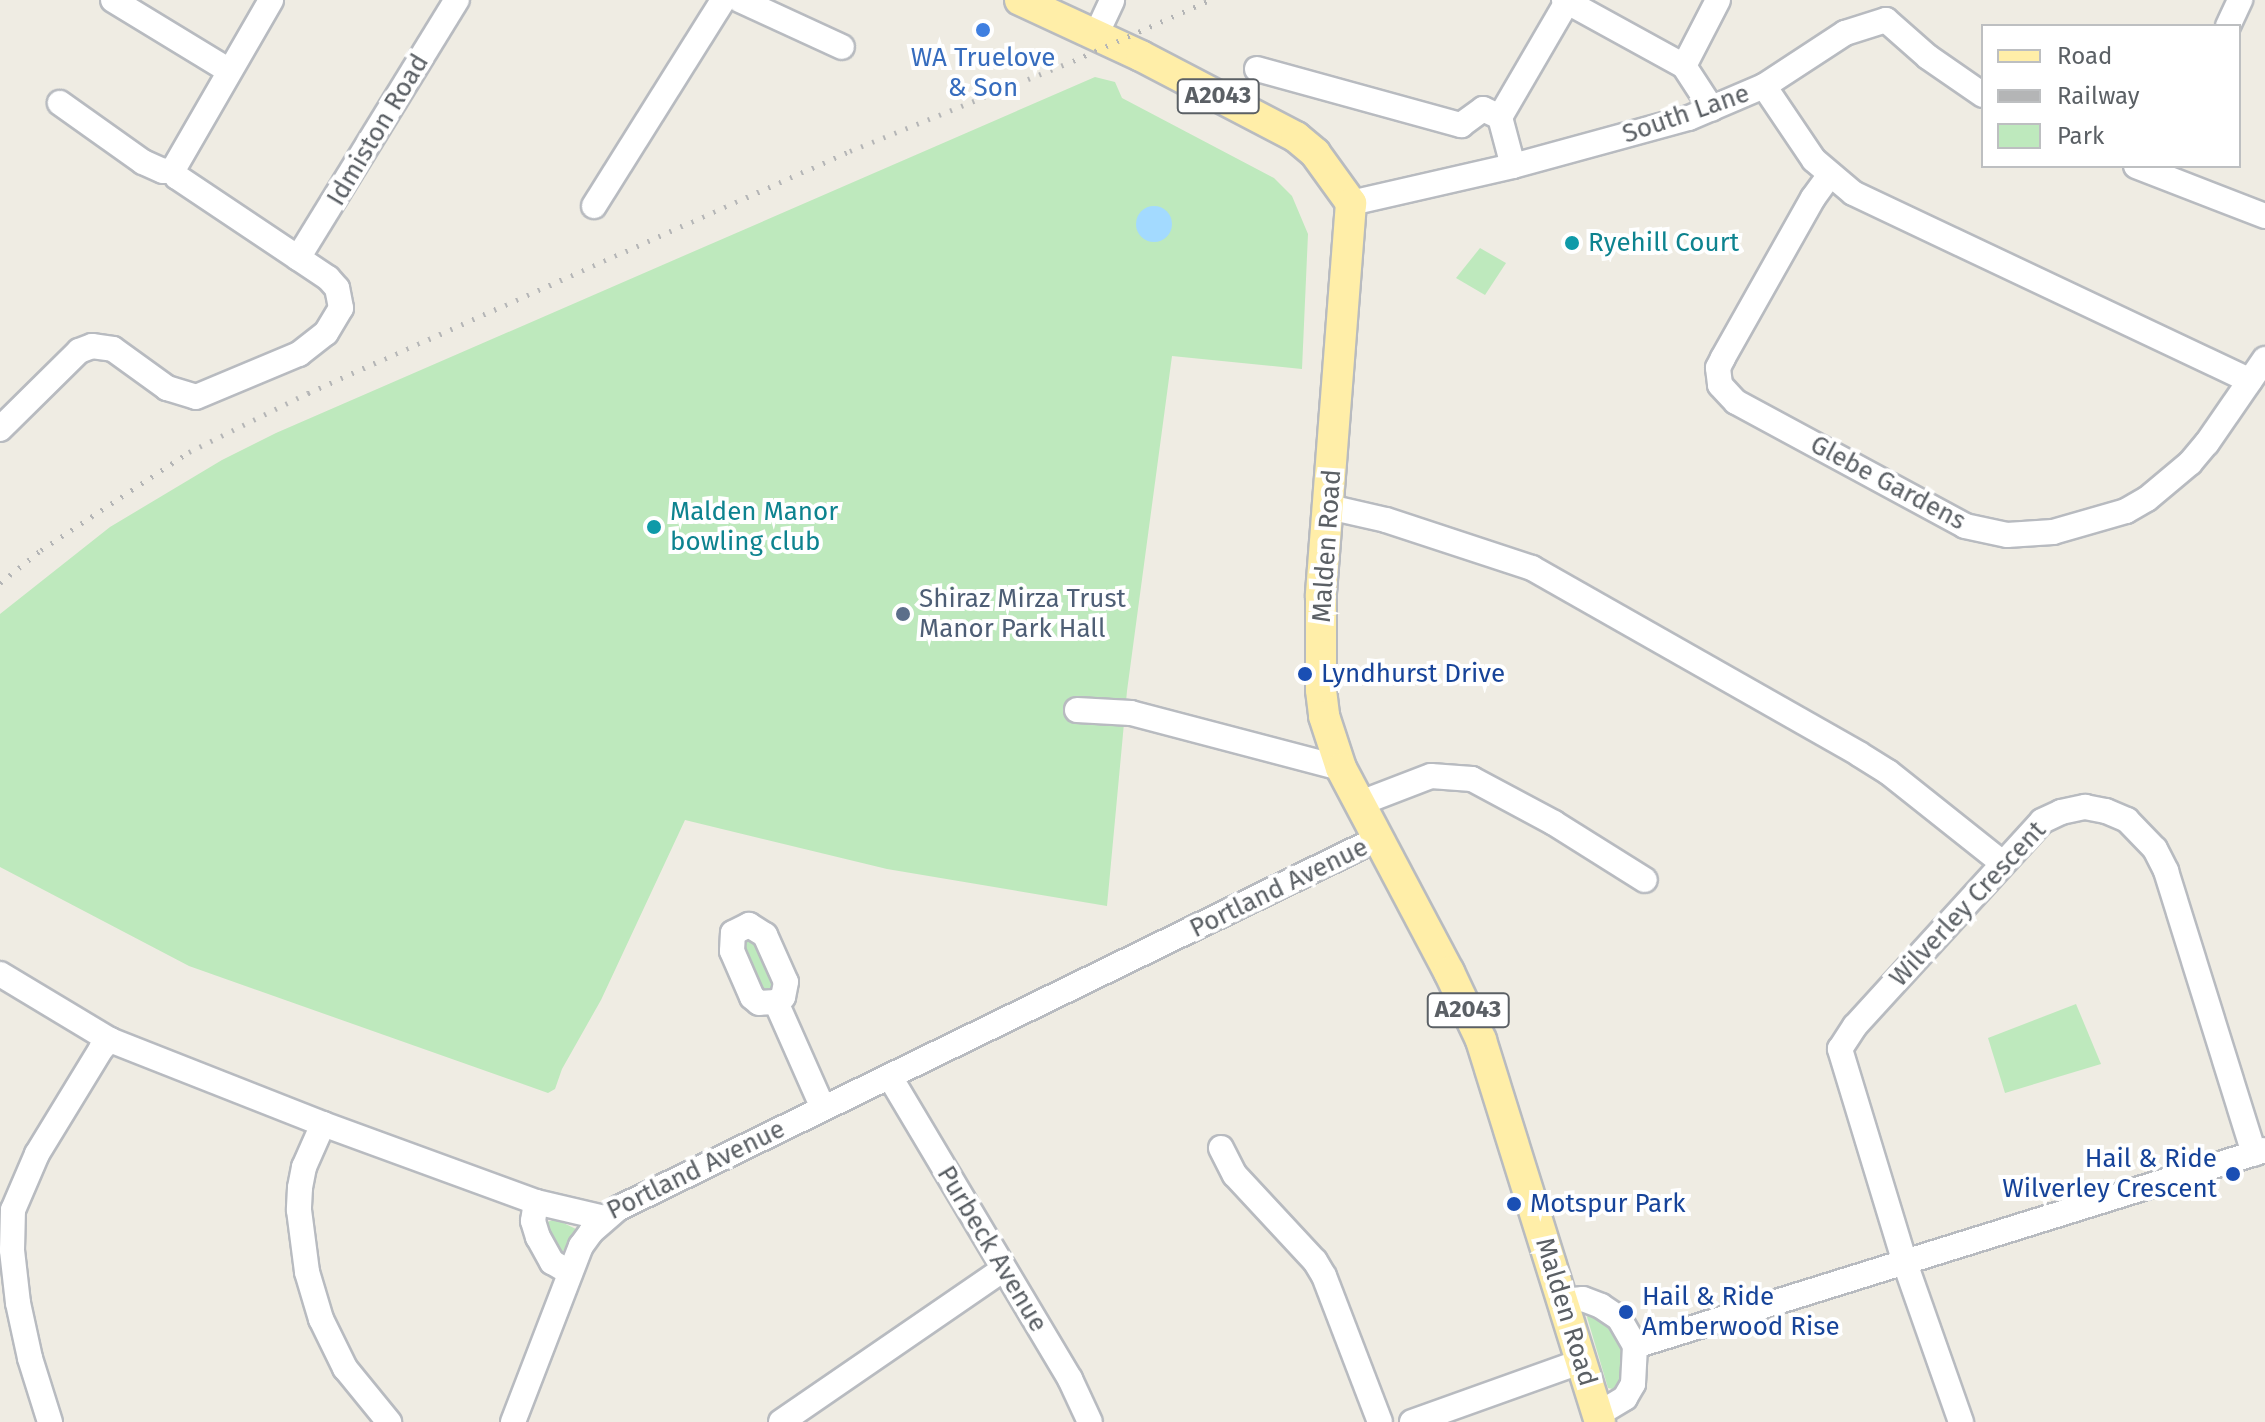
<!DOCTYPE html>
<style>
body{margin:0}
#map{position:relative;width:2265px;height:1422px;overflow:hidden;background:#efece3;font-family:"Fira Sans",sans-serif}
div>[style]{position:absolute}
.green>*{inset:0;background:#bee9bd;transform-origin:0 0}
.water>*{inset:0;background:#a3daff}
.round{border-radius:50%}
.roads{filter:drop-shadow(2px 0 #b8bbc0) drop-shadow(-2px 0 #b8bbc0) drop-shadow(0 2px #b8bbc0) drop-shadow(0 -2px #b8bbc0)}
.minor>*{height:24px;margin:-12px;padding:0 12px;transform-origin:12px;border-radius:12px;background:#fff}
.major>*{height:30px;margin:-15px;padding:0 15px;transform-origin:15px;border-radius:15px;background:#ffeea8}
.rail>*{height:5px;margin-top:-2.5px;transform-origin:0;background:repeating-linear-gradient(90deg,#b4b5b6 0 2px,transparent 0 12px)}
.dots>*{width:22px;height:22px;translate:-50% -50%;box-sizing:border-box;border:4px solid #fff;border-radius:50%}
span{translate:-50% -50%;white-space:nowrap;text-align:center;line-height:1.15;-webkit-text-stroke:8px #fff;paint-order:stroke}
.shield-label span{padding:2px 6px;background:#fff;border:2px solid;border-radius:6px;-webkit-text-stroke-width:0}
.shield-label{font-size:24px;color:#5b6065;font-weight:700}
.shop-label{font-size:26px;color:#366cbe}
.street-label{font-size:26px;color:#5b6065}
.culture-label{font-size:26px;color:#0d838f}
.left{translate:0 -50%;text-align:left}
.service-label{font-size:26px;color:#4e5e75}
.transit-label{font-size:26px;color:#164399}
.right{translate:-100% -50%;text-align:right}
.legend{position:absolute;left:1981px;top:24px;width:260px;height:144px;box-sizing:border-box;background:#fff;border:2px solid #bdbfc1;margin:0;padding:10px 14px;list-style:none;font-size:24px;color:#5b6065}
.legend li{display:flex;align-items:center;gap:16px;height:40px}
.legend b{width:40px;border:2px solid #bdbfc1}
</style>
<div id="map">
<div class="green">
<div style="clip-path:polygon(1095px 77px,1115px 82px,1122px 98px,1274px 178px,1292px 196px,1308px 234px,1302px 369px,1172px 356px,1127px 691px,1107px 906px,887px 869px,685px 820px,601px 1000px,562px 1069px,555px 1089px,548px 1093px,189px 966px,0 867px,0 614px,110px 527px,222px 460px,276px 433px)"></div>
<div style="clip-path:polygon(1480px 248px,1506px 263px,1485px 295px,1456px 278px)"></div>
<div style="left:754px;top:935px;width:59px;height:17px;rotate:67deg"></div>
<div style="clip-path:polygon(2076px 1004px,2101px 1064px,2005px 1093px,1988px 1038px)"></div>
<div style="clip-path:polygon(555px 1219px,576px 1229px,561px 1255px,557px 1255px,545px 1223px)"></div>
<div style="clip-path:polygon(1590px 1313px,1620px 1333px,1627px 1369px,1617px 1390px,1608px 1388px,1587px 1317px)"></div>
</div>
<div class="water">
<div class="round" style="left:1136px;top:206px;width:36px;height:36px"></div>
</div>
<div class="roads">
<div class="minor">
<div style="left:113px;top:0;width:135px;rotate:31.3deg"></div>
<div style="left:740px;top:0;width:112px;rotate:24.7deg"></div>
<div style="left:1564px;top:0;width:137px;rotate:28.8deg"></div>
<div style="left:1684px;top:66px;width:51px;rotate:56.9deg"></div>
<div style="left:1886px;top:20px;width:56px;rotate:41.4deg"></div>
<div style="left:1928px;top:57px;width:67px;rotate:34.6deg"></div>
<div style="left:2228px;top:26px;width:29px;rotate:-65deg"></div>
<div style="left:1096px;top:35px;width:38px;rotate:-65deg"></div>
<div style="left:1684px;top:66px;width:74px;rotate:-62.7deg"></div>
<div style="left:1257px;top:69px;width:212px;rotate:15.4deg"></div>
<div style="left:1461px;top:125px;width:27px;rotate:-36deg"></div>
<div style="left:1483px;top:109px;width:19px;rotate:25deg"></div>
<div style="left:1764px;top:86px;width:89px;rotate:56deg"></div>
<div style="left:1814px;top:160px;width:51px;rotate:40.2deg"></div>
<div style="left:1853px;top:193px;width:439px;rotate:25.3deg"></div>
<div style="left:1513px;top:166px;width:51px;rotate:-104.9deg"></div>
<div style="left:1500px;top:117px;width:133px;rotate:-59.8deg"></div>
<div style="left:2136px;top:166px;width:138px;rotate:21.2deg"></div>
<div style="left:173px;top:170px;width:196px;rotate:-60deg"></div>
<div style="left:1829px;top:176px;width:27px;rotate:126deg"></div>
<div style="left:1813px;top:198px;width:184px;rotate:119.4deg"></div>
<div style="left:1723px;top:358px;width:11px;rotate:117deg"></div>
<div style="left:1718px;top:368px;width:17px;rotate:83deg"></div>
<div style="left:1720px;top:385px;width:23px;rotate:47deg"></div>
<div style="left:1736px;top:402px;width:260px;rotate:28.4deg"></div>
<div style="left:1965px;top:526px;width:43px;rotate:12.1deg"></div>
<div style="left:2007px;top:535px;width:46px;rotate:-3.7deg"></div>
<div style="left:2053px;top:532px;width:76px;rotate:-16deg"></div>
<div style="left:2126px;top:511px;width:24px;rotate:-30deg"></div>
<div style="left:2147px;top:499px;width:56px;rotate:-39.9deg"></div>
<div style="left:2190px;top:463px;width:26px;rotate:-50deg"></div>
<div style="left:2207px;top:443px;width:102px;rotate:-55.4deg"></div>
<div style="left:1351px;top:203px;width:166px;rotate:-12.9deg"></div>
<div style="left:1513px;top:166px;width:182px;rotate:-15.3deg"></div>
<div style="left:1689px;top:118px;width:82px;rotate:-23.1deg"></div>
<div style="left:1764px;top:86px;width:97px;rotate:-33.2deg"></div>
<div style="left:1845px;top:33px;width:43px;rotate:-17.6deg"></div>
<div style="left:594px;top:206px;width:243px;rotate:-57.9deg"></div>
<div style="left:298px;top:258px;width:303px;rotate:-58.4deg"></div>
<div style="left:0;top:429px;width:111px;rotate:-44.6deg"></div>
<div style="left:79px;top:351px;width:14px;rotate:-21deg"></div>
<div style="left:92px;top:346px;width:21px;rotate:8deg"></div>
<div style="left:113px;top:349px;width:67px;rotate:35.8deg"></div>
<div style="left:167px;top:388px;width:30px;rotate:17deg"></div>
<div style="left:196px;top:397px;width:112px;rotate:-22.7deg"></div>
<div style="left:299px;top:354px;width:34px;rotate:-38deg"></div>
<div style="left:326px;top:333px;width:29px;rotate:-59deg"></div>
<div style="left:341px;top:308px;width:20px;rotate:-101deg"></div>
<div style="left:337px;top:288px;width:13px;rotate:-132deg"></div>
<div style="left:328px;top:278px;width:182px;rotate:-146.2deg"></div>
<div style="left:177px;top:177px;width:8px;rotate:-120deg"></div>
<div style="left:173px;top:170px;width:10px;rotate:174deg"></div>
<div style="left:163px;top:171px;width:22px;rotate:-156deg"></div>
<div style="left:143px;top:162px;width:102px;rotate:-144.6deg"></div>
<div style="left:1329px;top:507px;width:58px;rotate:12.8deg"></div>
<div style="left:1386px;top:520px;width:154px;rotate:18.2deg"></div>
<div style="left:1532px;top:568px;width:376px;rotate:29.6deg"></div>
<div style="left:1859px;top:754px;width:34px;rotate:32deg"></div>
<div style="left:1888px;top:772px;width:144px;rotate:38.5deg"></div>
<div style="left:1077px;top:710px;width:54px;rotate:3.2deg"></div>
<div style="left:1131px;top:713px;width:217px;rotate:14.7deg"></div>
<div style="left:1358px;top:804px;width:78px;rotate:-21deg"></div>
<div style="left:1431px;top:776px;width:41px;rotate:4.2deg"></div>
<div style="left:1472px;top:779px;width:93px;rotate:28.2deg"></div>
<div style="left:1554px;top:823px;width:107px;rotate:32.1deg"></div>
<div style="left:749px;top:925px;width:19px;rotate:32deg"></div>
<div style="left:765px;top:935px;width:51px;rotate:65.9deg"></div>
<div style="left:786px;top:982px;width:15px;rotate:101deg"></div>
<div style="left:783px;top:997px;width:9px;rotate:144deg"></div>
<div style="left:776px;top:1002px;width:17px;rotate:177deg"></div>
<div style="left:759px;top:1003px;width:9px;rotate:-139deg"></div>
<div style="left:752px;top:997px;width:50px;rotate:-113.5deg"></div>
<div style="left:732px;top:951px;width:18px;rotate:-87deg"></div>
<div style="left:733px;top:933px;width:18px;rotate:-27deg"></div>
<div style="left:0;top:974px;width:128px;rotate:31deg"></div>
<div style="left:110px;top:1040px;width:229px;rotate:21.5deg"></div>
<div style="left:323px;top:1124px;width:227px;rotate:20.1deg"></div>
<div style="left:536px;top:1202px;width:70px;rotate:13.2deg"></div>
<div style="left:776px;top:1002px;width:116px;rotate:66.1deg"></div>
<div style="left:890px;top:1077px;width:352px;rotate:59.2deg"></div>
<div style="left:1070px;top:1379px;width:47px;rotate:65.1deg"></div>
<div style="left:323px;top:1124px;width:47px;rotate:113.8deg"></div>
<div style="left:304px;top:1167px;width:21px;rotate:101deg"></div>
<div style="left:300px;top:1188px;width:22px;rotate:93deg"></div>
<div style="left:299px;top:1210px;width:63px;rotate:82.6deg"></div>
<div style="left:307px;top:1272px;width:49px;rotate:73.4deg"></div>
<div style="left:321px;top:1319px;width:55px;rotate:63.9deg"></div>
<div style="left:345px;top:1368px;width:70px;rotate:50.8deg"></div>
<div style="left:1221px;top:1148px;width:30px;rotate:63deg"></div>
<div style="left:1235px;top:1175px;width:117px;rotate:47.1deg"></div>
<div style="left:1315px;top:1261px;width:17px;rotate:59deg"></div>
<div style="left:1324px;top:1276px;width:156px;rotate:69deg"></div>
<div style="left:536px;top:1202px;width:19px;rotate:99deg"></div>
<div style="left:533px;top:1221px;width:17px;rotate:73deg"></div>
<div style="left:538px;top:1237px;width:29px;rotate:61deg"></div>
<div style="left:552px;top:1262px;width:21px;rotate:31deg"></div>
<div style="left:1564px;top:1301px;width:19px;rotate:-6deg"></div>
<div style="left:1583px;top:1299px;width:19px;rotate:21deg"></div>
<div style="left:1601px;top:1306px;width:22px;rotate:34deg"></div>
<div style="left:1619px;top:1318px;width:32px;rotate:60deg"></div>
<div style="left:1635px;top:1346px;width:38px;rotate:93deg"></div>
<div style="left:1633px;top:1384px;width:16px;rotate:120deg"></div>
<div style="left:1625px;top:1398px;width:31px;rotate:149deg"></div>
<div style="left:1635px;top:1346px;width:660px;rotate:-17.28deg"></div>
<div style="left:50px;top:1422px;width:67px;rotate:-107.4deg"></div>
<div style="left:30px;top:1358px;width:56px;rotate:-102.3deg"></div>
<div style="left:18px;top:1303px;width:53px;rotate:-96.5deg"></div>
<div style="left:12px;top:1250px;width:40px;rotate:-88.6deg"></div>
<div style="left:13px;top:1210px;width:61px;rotate:-66.8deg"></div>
<div style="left:37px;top:1154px;width:123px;rotate:-58.6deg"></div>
<div style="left:101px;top:1049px;width:13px;rotate:-45deg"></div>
<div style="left:513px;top:1422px;width:189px;rotate:-68.9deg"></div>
<div style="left:581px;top:1246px;width:17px;rotate:-54deg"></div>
<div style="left:591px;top:1232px;width:37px;rotate:-41deg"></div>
<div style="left:619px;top:1208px;width:843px;rotate:-25.96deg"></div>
<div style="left:781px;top:1422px;width:270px;rotate:-34.5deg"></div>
<div style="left:1412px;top:1422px;width:181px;rotate:-19.7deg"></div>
<div style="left:1961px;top:1422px;width:169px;rotate:-109.4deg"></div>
<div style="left:1905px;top:1263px;width:224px;rotate:-106.9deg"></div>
<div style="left:1840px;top:1049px;width:27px;rotate:-57deg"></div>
<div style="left:1855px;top:1026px;width:277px;rotate:-47.6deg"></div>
<div style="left:2042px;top:821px;width:21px;rotate:-25deg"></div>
<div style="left:2061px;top:812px;width:25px;rotate:-12deg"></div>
<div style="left:2085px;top:807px;width:21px;rotate:11deg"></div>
<div style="left:2106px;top:811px;width:23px;rotate:23deg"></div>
<div style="left:2127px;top:820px;width:40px;rotate:46deg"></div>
<div style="left:2155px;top:849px;width:25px;rotate:63deg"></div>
<div style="left:2166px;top:871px;width:296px;rotate:72.7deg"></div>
</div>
<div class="major">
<div style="left:1020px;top:0;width:133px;rotate:24.8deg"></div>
<div style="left:1141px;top:56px;width:175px;rotate:27.6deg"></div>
<div style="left:1296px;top:137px;width:25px;rotate:40deg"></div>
<div style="left:1315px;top:153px;width:62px;rotate:54.2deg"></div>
<div style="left:1351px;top:203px;width:394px;rotate:94.4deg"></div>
<div style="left:1321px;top:596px;width:94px;rotate:90deg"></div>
<div style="left:1321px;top:690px;width:26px;rotate:83deg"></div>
<div style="left:1324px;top:716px;width:55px;rotate:71.9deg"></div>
<div style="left:1341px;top:768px;width:231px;rotate:62.1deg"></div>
<div style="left:1449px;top:972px;width:75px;rotate:64.8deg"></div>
<div style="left:1481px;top:1040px;width:400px;rotate:72.7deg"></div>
</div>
</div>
<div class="rail">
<div style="left:0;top:583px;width:53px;rotate:-38.8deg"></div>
<div style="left:41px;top:550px;width:178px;rotate:-33.5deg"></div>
<div style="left:189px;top:452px;width:133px;rotate:-26.4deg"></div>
<div style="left:308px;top:393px;width:594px;rotate:-24.06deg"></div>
<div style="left:850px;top:151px;width:240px;rotate:-22deg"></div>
<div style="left:1073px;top:61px;width:150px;rotate:-24deg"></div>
</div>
<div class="dots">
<div style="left:983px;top:30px;background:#3f7fe0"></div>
<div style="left:1572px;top:243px;background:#0f9aa8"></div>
<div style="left:654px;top:527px;background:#0f9aa8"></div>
<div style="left:903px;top:614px;background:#5c6f8a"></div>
<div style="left:1305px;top:674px;background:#1a4fb4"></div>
<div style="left:2233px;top:1174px;background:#1a4fb4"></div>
<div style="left:1514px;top:1204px;background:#1a4fb4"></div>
<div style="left:1626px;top:1312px;background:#1a4fb4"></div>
</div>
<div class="shield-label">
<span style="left:1218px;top:96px">A2043</span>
<span style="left:1468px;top:1010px">A2043</span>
</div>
<div class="shop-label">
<span style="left:983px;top:73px">WA Truelove<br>&amp; Son</span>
</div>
<div class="street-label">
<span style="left:1686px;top:114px;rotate:-19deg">South Lane</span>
<span style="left:378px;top:130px;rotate:-59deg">Idmiston Road</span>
<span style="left:1888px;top:483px;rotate:28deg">Glebe Gardens</span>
<span style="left:1327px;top:546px;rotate:-86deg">Malden Road</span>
<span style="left:1279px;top:888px;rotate:-26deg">Portland Avenue</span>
<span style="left:1968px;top:904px;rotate:-47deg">Wilverley Crescent</span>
<span style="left:696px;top:1170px;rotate:-26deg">Portland Avenue</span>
<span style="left:992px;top:1249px;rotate:59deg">Purbeck Avenue</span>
<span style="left:1566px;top:1312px;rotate:73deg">Malden Road</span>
</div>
<div class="culture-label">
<span class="left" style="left:1588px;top:243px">Ryehill Court</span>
<span class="left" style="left:670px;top:527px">Malden Manor<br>bowling club</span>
</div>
<div class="service-label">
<span class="left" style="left:919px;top:614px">Shiraz Mirza Trust<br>Manor Park Hall</span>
</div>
<div class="transit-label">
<span class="left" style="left:1321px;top:674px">Lyndhurst Drive</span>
<span class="right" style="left:2217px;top:1174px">Hail &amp; Ride<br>Wilverley Crescent</span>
<span class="left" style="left:1530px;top:1204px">Motspur Park</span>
<span class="left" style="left:1642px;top:1312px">Hail &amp; Ride<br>Amberwood Rise</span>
</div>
<ul class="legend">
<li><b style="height:10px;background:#ffeea8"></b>Road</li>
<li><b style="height:10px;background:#b4b5b6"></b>Railway</li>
<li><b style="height:22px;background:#bee9bd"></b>Park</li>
</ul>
</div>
